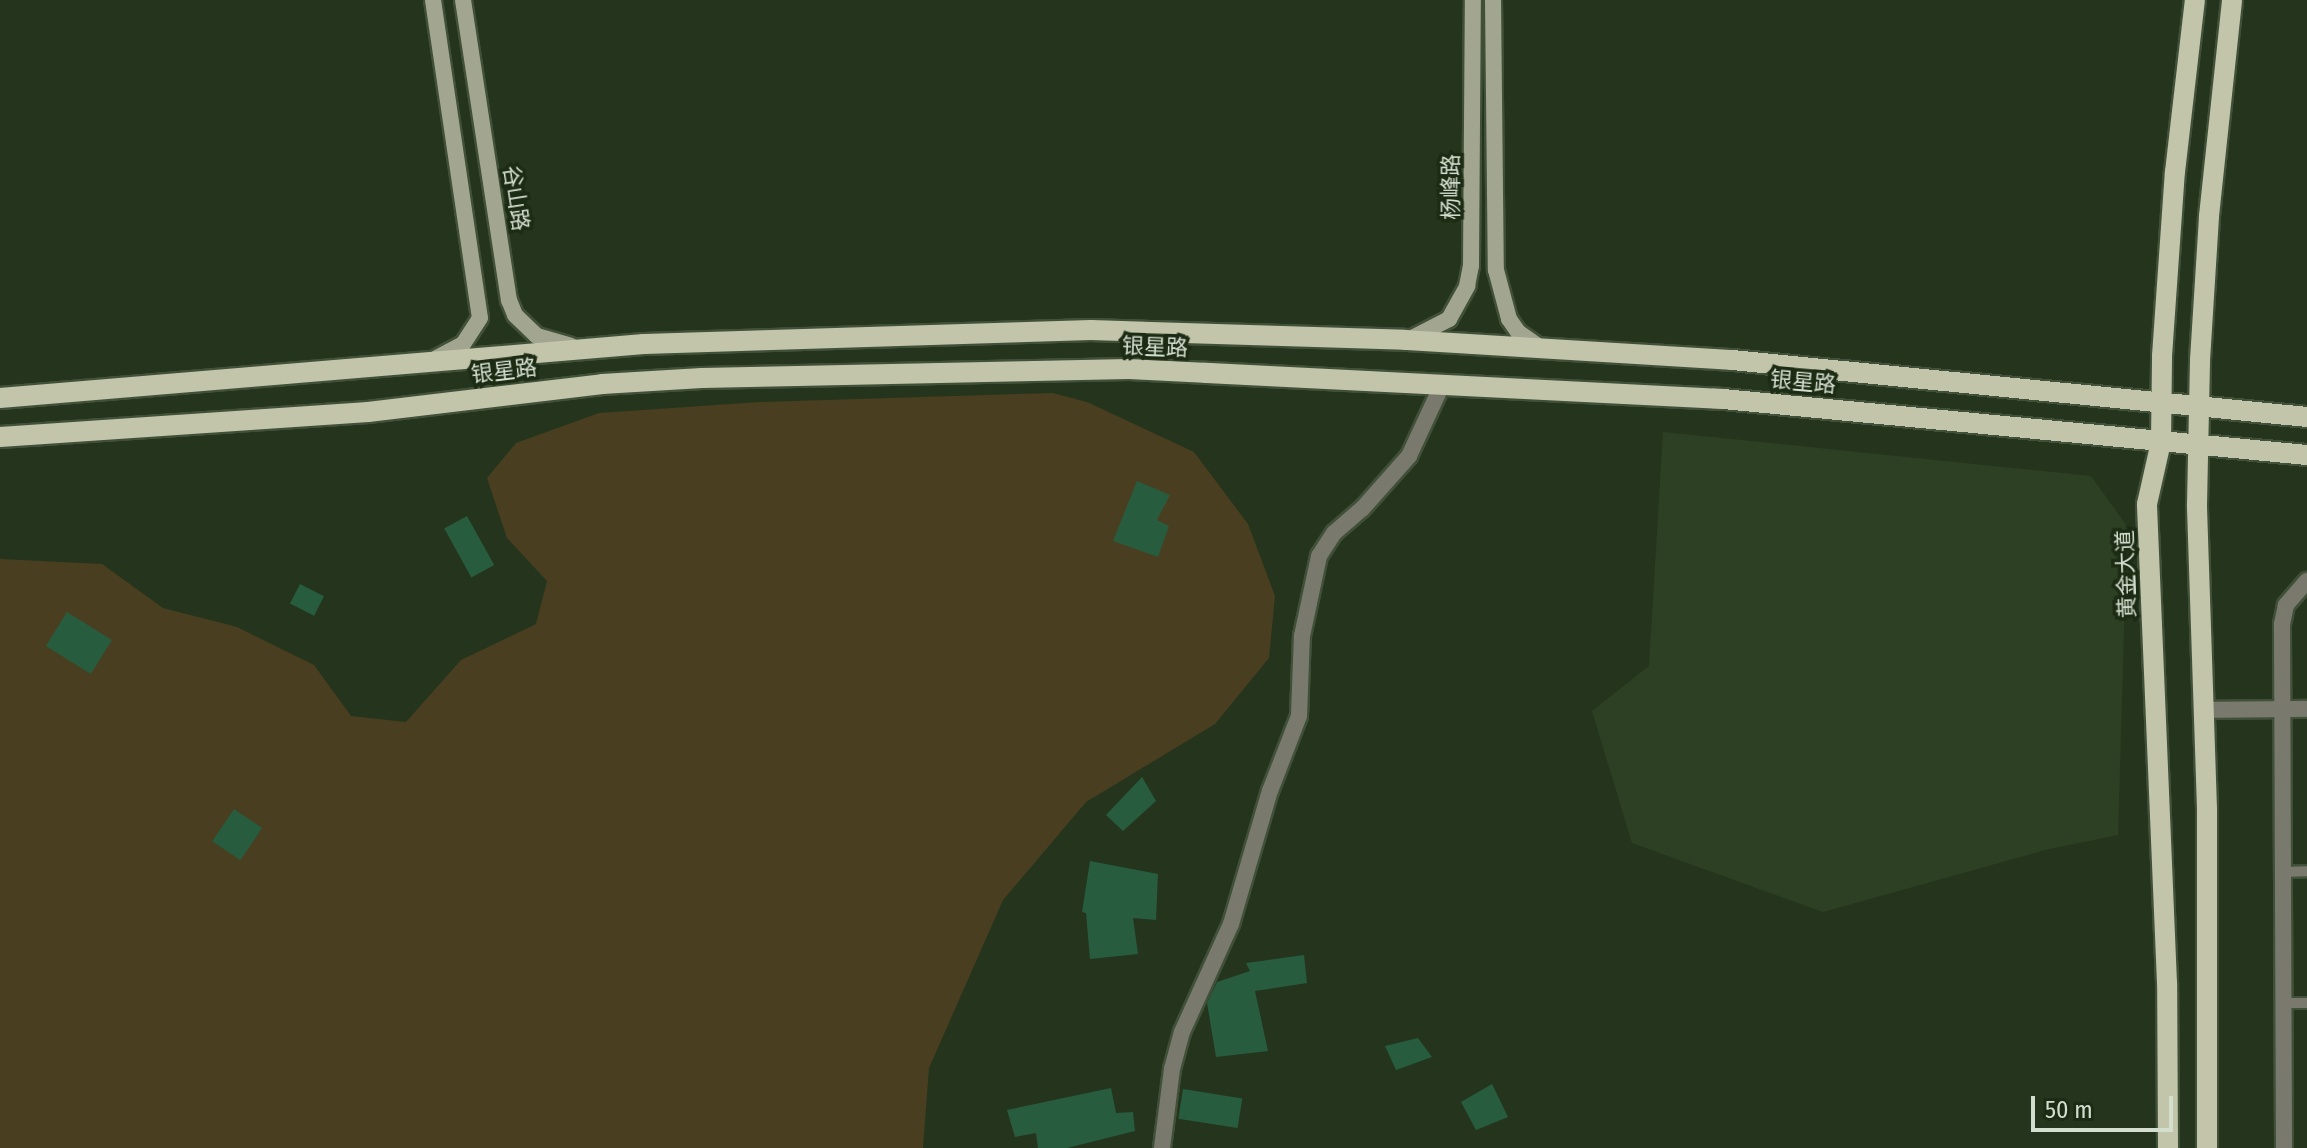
<!DOCTYPE html>
<meta charset="utf-8">
<style>
body{margin:0}
#map{position:relative;width:2307px;height:1148px;overflow:hidden;background:#25351d;font-family:"Fira Sans Condensed","Noto Sans SC",sans-serif}
div>[style]{position:absolute}
.built>*{inset:0;background:#2d4023}
.green>*{inset:0;background:#493e1f}
.building>*{inset:0;background:#275c3f;transform-origin:0 0}
.roads{filter:drop-shadow(2px 0 #415039) drop-shadow(-2px 0 #415039) drop-shadow(0 2px #415039) drop-shadow(0 -2px #415039)}
.lane>*{height:10px;margin:-5px;padding:0 5px;transform-origin:5px;border-radius:5px;background:#797a6d}
.street>*{height:16px;margin:-8px;padding:0 8px;transform-origin:8px;border-radius:8px;background:#797a6d}
.secondary>*{height:16px;margin:-8px;padding:0 8px;transform-origin:8px;border-radius:8px;background:#a2a58f}
.primary>*{height:20px;margin:-10px;padding:0 10px;transform-origin:10px;border-radius:10px;background:#c2c5a9}
span{translate:-50% -50%;white-space:nowrap;text-align:center;line-height:1.15;-webkit-text-stroke:7px #1c2b13;paint-order:stroke}
.street-label{font-size:22px;color:#d4decf}
.scale{position:absolute;left:2031px;top:1096px;width:142px;height:36px;box-sizing:border-box;border:4px solid #d4decf;border-top:0;padding-left:10px;font-size:24px;line-height:28px;white-space:nowrap;color:#d4decf;-webkit-text-stroke:6px #1c2b13;paint-order:stroke}
</style>
<div id="map">
<div class="built">
<div style="clip-path:polygon(1663px 432px,2091px 476px,2127px 526px,2118px 835px,2049px 849px,1823px 912px,1632px 843px,1592px 711px,1649px 666px)"></div>
</div>
<div class="green">
<div style="clip-path:polygon(1052px 393px,1087px 402px,1194px 452px,1248px 524px,1275px 596px,1269px 658px,1215px 724px,1086px 802px,1003px 900px,929px 1068px,923px 1148px,0 1148px,0 559px,102px 564px,163px 608px,237px 627px,314px 665px,351px 716px,406px 722px,461px 660px,536px 624px,547px 581px,507px 538px,487px 478px,516px 443px,599px 413px,760px 402px)"></div>
</div>
<div class="building">
<div style="clip-path:polygon(1137px 481px,1170px 495px,1157px 520px,1169px 526px,1158px 557px,1113px 541px)"></div>
<div style="left:467px;top:516px;width:56px;height:26px;rotate:61deg"></div>
<div style="left:300px;top:584px;width:27px;height:22px;rotate:27deg"></div>
<div style="left:67px;top:612px;width:53px;height:40px;rotate:32deg"></div>
<div style="clip-path:polygon(1142px 777px,1156px 801px,1123px 831px,1106px 815px)"></div>
<div style="left:234px;top:809px;width:34px;height:39px;rotate:34deg"></div>
<div style="clip-path:polygon(1090px 861px,1158px 874px,1156px 920px,1133px 918px,1138px 954px,1090px 959px,1086px 913px,1082px 912px)"></div>
<div style="clip-path:polygon(1304px 955px,1307px 983px,1255px 991px,1268px 1051px,1216px 1057px,1207px 1003px,1217px 982px,1250px 971px,1246px 963px)"></div>
<div style="clip-path:polygon(1418px 1038px,1432px 1057px,1396px 1070px,1385px 1046px)"></div>
<div style="clip-path:polygon(1492px 1084px,1508px 1117px,1476px 1130px,1461px 1102px)"></div>
<div style="clip-path:polygon(1111px 1088px,1116px 1113px,1133px 1112px,1135px 1131px,1067px 1148px,1038px 1148px,1036px 1133px,1015px 1137px,1007px 1110px)"></div>
<div style="left:1183px;top:1089px;width:60px;height:30px;rotate:9deg"></div>
</div>
<div class="roads">
<div class="lane">
<div style="left:2283px;top:872px;width:24px;rotate:-2deg"></div>
<div style="left:2284px;top:1003px;width:23px"></div>
</div>
<div class="street">
<div style="left:2204px;top:710px;width:103px;rotate:-0.6deg"></div>
<div style="left:1162px;top:1148px;width:80px;rotate:-82.8deg"></div>
<div style="left:1172px;top:1069px;width:38px;rotate:-75deg"></div>
<div style="left:1182px;top:1032px;width:119px;rotate:-65.6deg"></div>
<div style="left:1231px;top:924px;width:139px;rotate:-73.7deg"></div>
<div style="left:1270px;top:791px;width:80px;rotate:-68.9deg"></div>
<div style="left:1299px;top:716px;width:80px;rotate:-87.9deg"></div>
<div style="left:1302px;top:636px;width:82px;rotate:-78deg"></div>
<div style="left:1319px;top:556px;width:27px;rotate:-57deg"></div>
<div style="left:1334px;top:533px;width:37px;rotate:-41deg"></div>
<div style="left:1362px;top:509px;width:71px;rotate:-48.4deg"></div>
<div style="left:1409px;top:456px;width:78px;rotate:-65.1deg"></div>
<div style="left:2284px;top:1148px;width:524px;rotate:-90.22deg"></div>
<div style="left:2282px;top:624px;width:19px;rotate:-78deg"></div>
<div style="left:2286px;top:605px;width:32px;rotate:-49deg"></div>
</div>
<div class="secondary">
<div style="left:433px;top:0;width:321px;rotate:81.6deg"></div>
<div style="left:480px;top:318px;width:31px;rotate:123deg"></div>
<div style="left:463px;top:344px;width:30px;rotate:152deg"></div>
<div style="left:463px;top:0;width:304px;rotate:81.3deg"></div>
<div style="left:509px;top:300px;width:16px;rotate:68deg"></div>
<div style="left:515px;top:315px;width:30px;rotate:44deg"></div>
<div style="left:537px;top:336px;width:35px;rotate:16deg"></div>
<div style="left:1493px;top:0;width:270px;rotate:89.4deg"></div>
<div style="left:1496px;top:270px;width:51px;rotate:75.1deg"></div>
<div style="left:1509px;top:319px;width:16px;rotate:55deg"></div>
<div style="left:1518px;top:332px;width:28px;rotate:35deg"></div>
<div style="left:1412px;top:338px;width:42px;rotate:-27.2deg"></div>
<div style="left:1449px;top:319px;width:38px;rotate:-61deg"></div>
<div style="left:1467px;top:286px;width:20px;rotate:-79deg"></div>
<div style="left:1471px;top:266px;width:266px;rotate:-89.6deg"></div>
</div>
<div class="primary">
<div style="left:0;top:398px;width:646px;rotate:-4.79deg"></div>
<div style="left:644px;top:344px;width:447px;rotate:-1.8deg"></div>
<div style="left:1091px;top:330px;width:314px;rotate:1.8deg"></div>
<div style="left:1405px;top:340px;width:328px;rotate:3.5deg"></div>
<div style="left:1732px;top:360px;width:578px;rotate:5.66deg"></div>
<div style="left:0;top:437px;width:369px;rotate:-3.9deg"></div>
<div style="left:368px;top:412px;width:236px;rotate:-6.8deg"></div>
<div style="left:602px;top:384px;width:100px;rotate:-3.4deg"></div>
<div style="left:702px;top:378px;width:427px;rotate:-1.2deg"></div>
<div style="left:1129px;top:369px;width:595px;rotate:2.89deg"></div>
<div style="left:1723px;top:399px;width:587px;rotate:5.48deg"></div>
<div style="left:2168px;top:1148px;width:165px;rotate:-90.3deg"></div>
<div style="left:2167px;top:983px;width:479px;rotate:-92.4deg"></div>
<div style="left:2147px;top:504px;width:64px;rotate:-77.3deg"></div>
<div style="left:2161px;top:442px;width:86px;rotate:-89.3deg"></div>
<div style="left:2162px;top:356px;width:184px;rotate:-86deg"></div>
<div style="left:2175px;top:172px;width:173px;rotate:-83.4deg"></div>
<div style="left:2207px;top:1148px;width:339px;rotate:-90deg"></div>
<div style="left:2207px;top:809px;width:304px;rotate:-91.9deg"></div>
<div style="left:2197px;top:505px;width:145px;rotate:-88.8deg"></div>
<div style="left:2200px;top:360px;width:144px;rotate:-86.4deg"></div>
<div style="left:2209px;top:216px;width:217px;rotate:-83.9deg"></div>
</div>
</div>
<div class="street-label">
<span style="left:1451px;top:187px;rotate:-90deg">杨峰路</span>
<span style="left:516px;top:198px;rotate:81deg">谷山路</span>
<span style="left:1155px;top:347px;rotate:2deg">银星路</span>
<span style="left:504px;top:371px;rotate:-7deg">银星路</span>
<span style="left:1803px;top:382px;rotate:5deg">银星路</span>
<span style="left:2126px;top:574px;rotate:-92deg">黄金大道</span>
</div>
<div class="scale">50 m</div>
</div>
